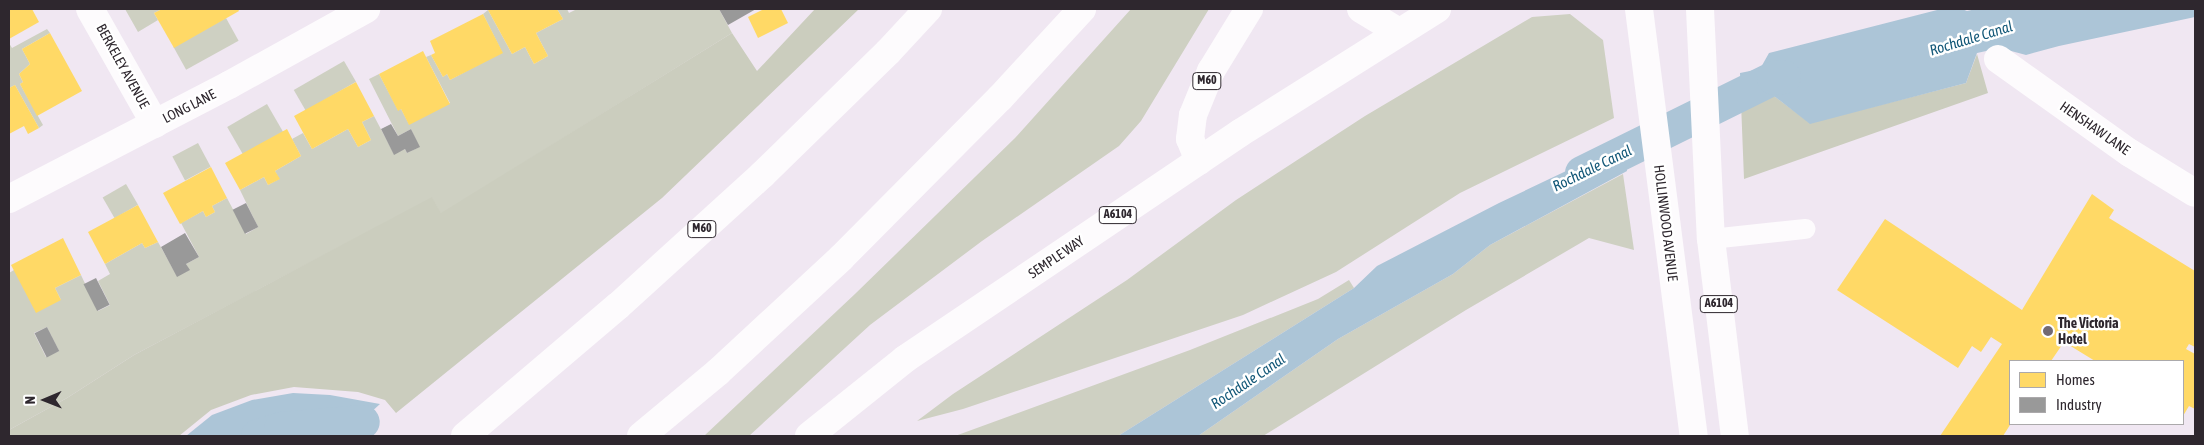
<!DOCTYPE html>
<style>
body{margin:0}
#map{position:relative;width:2204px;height:445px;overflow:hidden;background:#f0e7f2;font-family:"Asap Condensed",sans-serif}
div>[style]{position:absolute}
.green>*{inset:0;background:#ced0c2;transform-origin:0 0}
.forest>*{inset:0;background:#cbcdbe}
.water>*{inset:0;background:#acc5d7}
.homes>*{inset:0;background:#ffd966}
.industry>*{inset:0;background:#999;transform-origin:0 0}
.canal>*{height:34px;margin:-17px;padding:0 17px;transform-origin:17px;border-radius:17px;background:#acc5d7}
.service>*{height:20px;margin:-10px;padding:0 10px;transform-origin:10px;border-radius:10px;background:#fdfbfd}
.minor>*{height:28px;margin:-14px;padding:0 14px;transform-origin:14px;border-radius:14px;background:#fdfbfd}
.tertiary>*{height:28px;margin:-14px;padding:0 14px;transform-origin:14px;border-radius:14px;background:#fdfbfd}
.primary>*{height:28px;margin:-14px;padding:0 14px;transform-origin:14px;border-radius:14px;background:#fdfbfd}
.trunk>*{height:28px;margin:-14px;padding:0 14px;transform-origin:14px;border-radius:14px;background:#fdfbfd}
.motorway>*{height:28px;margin:-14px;padding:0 14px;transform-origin:14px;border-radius:14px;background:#fdfbfd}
.dots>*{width:14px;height:14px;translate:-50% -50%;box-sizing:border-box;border:2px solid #fff;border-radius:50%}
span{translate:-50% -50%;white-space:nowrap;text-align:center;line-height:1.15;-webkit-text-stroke:5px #fff;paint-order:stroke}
.shield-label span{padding:1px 4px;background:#fff;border:1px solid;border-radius:4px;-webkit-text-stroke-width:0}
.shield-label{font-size:12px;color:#2e272e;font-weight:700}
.street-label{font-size:14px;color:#2e272e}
.poi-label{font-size:14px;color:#2e272e;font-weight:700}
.left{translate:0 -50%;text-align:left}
.water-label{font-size:15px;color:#135878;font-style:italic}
.frame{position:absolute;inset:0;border:10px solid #2e272e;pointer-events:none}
.legend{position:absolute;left:2009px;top:360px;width:175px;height:65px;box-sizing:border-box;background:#fff;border:1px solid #aba9ab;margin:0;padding:6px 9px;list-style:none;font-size:15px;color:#2e272e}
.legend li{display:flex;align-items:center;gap:10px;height:25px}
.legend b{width:25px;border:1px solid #aba9ab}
.north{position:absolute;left:20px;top:375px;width:50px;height:50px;-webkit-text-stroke:4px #fff;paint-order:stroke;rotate:269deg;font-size:14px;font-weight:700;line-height:20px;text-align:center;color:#2e272e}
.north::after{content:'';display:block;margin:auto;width:18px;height:22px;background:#2e272e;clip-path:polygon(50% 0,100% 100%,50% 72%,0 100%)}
</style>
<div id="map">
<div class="green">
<div style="clip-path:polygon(125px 9px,162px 9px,154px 13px,158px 20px,138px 32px)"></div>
<div style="clip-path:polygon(evenodd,557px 9px,567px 9px,569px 13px,577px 9px,719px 9px,732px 33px,441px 214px,432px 198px,134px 355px,67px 398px,9px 430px,9px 273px,14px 270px,61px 300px,55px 288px,81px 275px,98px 311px,110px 305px,98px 281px,110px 274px,105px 264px,142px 243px,145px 248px,158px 242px,177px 276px,189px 270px,186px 264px,199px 257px,181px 223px,203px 211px,206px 217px,215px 212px,212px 206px,227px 198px,246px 234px,258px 227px,240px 190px,264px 177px,268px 185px,279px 179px,275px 171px,301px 156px,292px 139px,303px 133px,312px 149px,348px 129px,358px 147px,371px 140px,362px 122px,374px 116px,394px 154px,405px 149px,407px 153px,419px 147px,411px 129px,398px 136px,369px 79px,379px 74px,398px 110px,401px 109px,409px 124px,450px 103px,426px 57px,431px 55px,443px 77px,447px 74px,450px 80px,502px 52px,483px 14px,488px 10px,512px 54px,525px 47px,534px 64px,548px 56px,536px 33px,563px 19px,557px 9px,47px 327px,59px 351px,46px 357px,34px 333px,47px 327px)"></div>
<div style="clip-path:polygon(1131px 9px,1209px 9px,1141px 121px,1119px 146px,982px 241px,870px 325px,749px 436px,704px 436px,856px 293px,1015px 138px)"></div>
<div style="clip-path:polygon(1570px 14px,1603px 40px,1614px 118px,1460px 193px,1336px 272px,1243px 315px,963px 409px,917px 421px,953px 394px,1127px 280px,1236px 200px,1365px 116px,1532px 17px)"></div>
<div style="left:226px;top:18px;width:26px;height:60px;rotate:61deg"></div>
<div style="clip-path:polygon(47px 29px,50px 33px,22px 49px,30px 64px,19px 74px,23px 82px,20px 84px,43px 125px,39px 128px,15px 85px,9px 88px,9px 43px,12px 48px)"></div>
<div style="left:344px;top:61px;width:24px;height:58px;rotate:60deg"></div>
<div style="left:267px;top:104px;width:32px;height:46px;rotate:60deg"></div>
<div style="left:198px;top:143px;width:27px;height:29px;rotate:62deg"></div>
<div style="clip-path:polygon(1623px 174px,1634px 250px,1589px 238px,1466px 310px,1263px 436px,1198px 436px,1338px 339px,1453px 274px,1490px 245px)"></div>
<div style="left:126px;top:184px;width:24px;height:27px;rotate:60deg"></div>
<div style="clip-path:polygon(1349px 280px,1354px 288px,1118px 436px,955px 436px,1190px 350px,1318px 299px)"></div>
</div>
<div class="forest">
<div style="clip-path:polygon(815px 9px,859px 9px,662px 198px,396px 413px,385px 400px,358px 392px,294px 387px,251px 395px,211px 410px,179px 436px,9px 436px,9px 430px,67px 398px,134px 355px,432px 197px,441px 213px,732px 33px,757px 71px)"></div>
<div style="clip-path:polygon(1977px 54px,1988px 93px,1744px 179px,1741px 103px,1774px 96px,1810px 123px,1966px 83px)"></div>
</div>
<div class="water">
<div style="clip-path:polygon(1941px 9px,1962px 9px,1967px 11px,1976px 9px,2195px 9px,2195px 17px,2059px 46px,2026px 55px,2000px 48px,1977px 53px,1966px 83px,1810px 124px,1774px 96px,1741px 103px,1740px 73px,1760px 69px,1769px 53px)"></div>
<div style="clip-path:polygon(1623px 144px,1627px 171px,1490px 245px,1453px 274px,1338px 339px,1198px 436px,1118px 436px,1354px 288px,1377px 266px,1499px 203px)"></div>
<div style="clip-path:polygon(293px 393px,330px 395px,380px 404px,347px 434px,186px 436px,212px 415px,252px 400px)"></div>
</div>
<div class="homes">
<div style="clip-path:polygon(9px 9px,32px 9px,39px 22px,9px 39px)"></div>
<div style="clip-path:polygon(162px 9px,238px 9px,239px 11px,174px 48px,154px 13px)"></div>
<div style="clip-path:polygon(490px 9px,557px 9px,563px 19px,536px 33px,548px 56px,534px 64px,525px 47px,512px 54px,488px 10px)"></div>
<div style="clip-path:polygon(764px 9px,781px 9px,788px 23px,758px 38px,748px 17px)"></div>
<div style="clip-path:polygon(483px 14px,503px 53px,450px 80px,447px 74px,443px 77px,431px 55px,435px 53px,430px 41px)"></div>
<div style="clip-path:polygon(50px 33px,82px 91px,37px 116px,20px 84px,23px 82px,19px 74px,30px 64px,22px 49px)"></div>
<div style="clip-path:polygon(423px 51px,450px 104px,409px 125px,401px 109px,398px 111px,379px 74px)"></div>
<div style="clip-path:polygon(356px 82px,374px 116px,362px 122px,371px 140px,358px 147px,348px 129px,312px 149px,294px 116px)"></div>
<div style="clip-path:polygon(15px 85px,39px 128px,28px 134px,24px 126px,9px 134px,9px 88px)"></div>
<div style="clip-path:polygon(287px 129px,301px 156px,275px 171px,280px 179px,268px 185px,264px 177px,240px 190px,225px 163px)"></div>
<div style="clip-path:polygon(211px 167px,227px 198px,212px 206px,215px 212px,206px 217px,203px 211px,180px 224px,163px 193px)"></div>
<div style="clip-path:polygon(2092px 194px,2114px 210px,2109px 218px,2195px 271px,2195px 347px,2189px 344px,2186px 349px,2195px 354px,2195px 409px,2189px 406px,2183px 416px,2183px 361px,2095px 361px,2064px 342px,2051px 361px,2010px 361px,2010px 425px,2003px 436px,1940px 436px,2002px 344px,1991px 337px,1981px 352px,1972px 346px,1958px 368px,1837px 290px,1885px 219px,2022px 310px)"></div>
<div style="clip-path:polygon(138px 205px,158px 242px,145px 248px,142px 243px,105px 264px,88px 232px)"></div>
<div style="clip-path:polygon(63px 238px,81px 275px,55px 288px,61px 300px,36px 313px,11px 265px)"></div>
</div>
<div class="industry">
<div style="clip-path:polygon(719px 9px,756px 9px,728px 25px)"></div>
<div style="clip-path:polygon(391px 124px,398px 136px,411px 129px,420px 147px,407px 153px,405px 149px,394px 155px,381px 129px)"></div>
<div style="left:246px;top:203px;width:27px;height:15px;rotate:63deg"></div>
<div style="clip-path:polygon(185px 233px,199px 257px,186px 264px,190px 270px,177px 277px,161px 247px)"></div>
<div style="left:96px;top:278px;width:30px;height:14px;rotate:63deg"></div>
<div style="left:47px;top:327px;width:27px;height:14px;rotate:63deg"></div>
</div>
<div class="canal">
<div style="left:1582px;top:173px;width:214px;rotate:-26.3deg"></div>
<div style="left:1774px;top:78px;width:10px;rotate:-6deg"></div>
<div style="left:258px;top:436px;width:24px;rotate:-17deg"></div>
<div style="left:281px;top:429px;width:82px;rotate:-4.9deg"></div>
</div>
<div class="service">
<div style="left:1711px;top:239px;width:95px;rotate:-6.1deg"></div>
</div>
<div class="minor">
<div style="left:90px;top:9px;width:132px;rotate:60.5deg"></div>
<div style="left:1998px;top:59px;width:162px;rotate:35.5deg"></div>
<div style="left:2130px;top:153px;width:76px;rotate:31.6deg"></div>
</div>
<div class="tertiary">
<div style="left:9px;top:199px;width:248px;rotate:-27.4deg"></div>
<div style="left:229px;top:85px;width:157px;rotate:-29deg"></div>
</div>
<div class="primary">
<div style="left:1639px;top:9px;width:431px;rotate:82.7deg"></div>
<div style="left:1700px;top:9px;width:230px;rotate:87.3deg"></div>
<div style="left:1711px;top:239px;width:198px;rotate:83.1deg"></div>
</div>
<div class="trunk">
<div style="left:809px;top:436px;width:123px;rotate:-38.7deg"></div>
<div style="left:905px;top:359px;width:404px;rotate:-34deg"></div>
<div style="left:1240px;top:133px;width:233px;rotate:-32.2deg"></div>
</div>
<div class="motorway">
<div style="left:1361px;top:9px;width:44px;rotate:31.2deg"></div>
<div style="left:1199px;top:161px;width:24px;rotate:-112deg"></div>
<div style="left:1190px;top:139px;width:24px;rotate:-83deg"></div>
<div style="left:1193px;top:115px;width:48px;rotate:-67.8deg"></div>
<div style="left:1211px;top:71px;width:73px;rotate:-58.5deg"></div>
<div style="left:465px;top:436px;width:201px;rotate:-40.4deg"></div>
<div style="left:618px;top:306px;width:195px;rotate:-42.3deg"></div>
<div style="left:762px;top:175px;width:176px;rotate:-44.3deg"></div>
<div style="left:888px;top:52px;width:59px;rotate:-47.1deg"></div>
<div style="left:641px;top:436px;width:100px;rotate:-39.7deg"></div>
<div style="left:718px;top:372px;width:168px;rotate:-42.8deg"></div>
<div style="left:841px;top:258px;width:226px;rotate:-45.2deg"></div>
<div style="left:1000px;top:98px;width:121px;rotate:-47.3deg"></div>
</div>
<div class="dots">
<div style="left:2048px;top:331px;background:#726a73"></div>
</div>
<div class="shield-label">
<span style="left:1207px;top:81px">M60</span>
<span style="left:1118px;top:215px">A6104</span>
<span style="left:702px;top:229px">M60</span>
<span style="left:1719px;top:304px">A6104</span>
</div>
<div class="street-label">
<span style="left:123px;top:66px;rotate:61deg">BERKELEY AVENUE</span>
<span style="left:189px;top:106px;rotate:-27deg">LONG LANE</span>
<span style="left:2095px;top:128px;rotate:35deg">HENSHAW LANE</span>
<span style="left:1666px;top:223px;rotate:83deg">HOLLINWOOD AVENUE</span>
<span style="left:1056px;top:257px;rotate:-34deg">SEMPLE WAY</span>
</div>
<div class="poi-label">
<span class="left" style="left:2058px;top:331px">The Victoria<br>Hotel</span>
</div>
<div class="water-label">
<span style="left:1971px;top:38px;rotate:-17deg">Rochdale Canal</span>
<span style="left:1592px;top:168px;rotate:-26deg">Rochdale Canal</span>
<span style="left:1248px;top:381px;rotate:-34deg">Rochdale Canal</span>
</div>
<div class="frame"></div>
<ul class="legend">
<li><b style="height:14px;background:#ffd966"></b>Homes</li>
<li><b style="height:14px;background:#999"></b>Industry</li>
</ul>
<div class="north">N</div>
</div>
